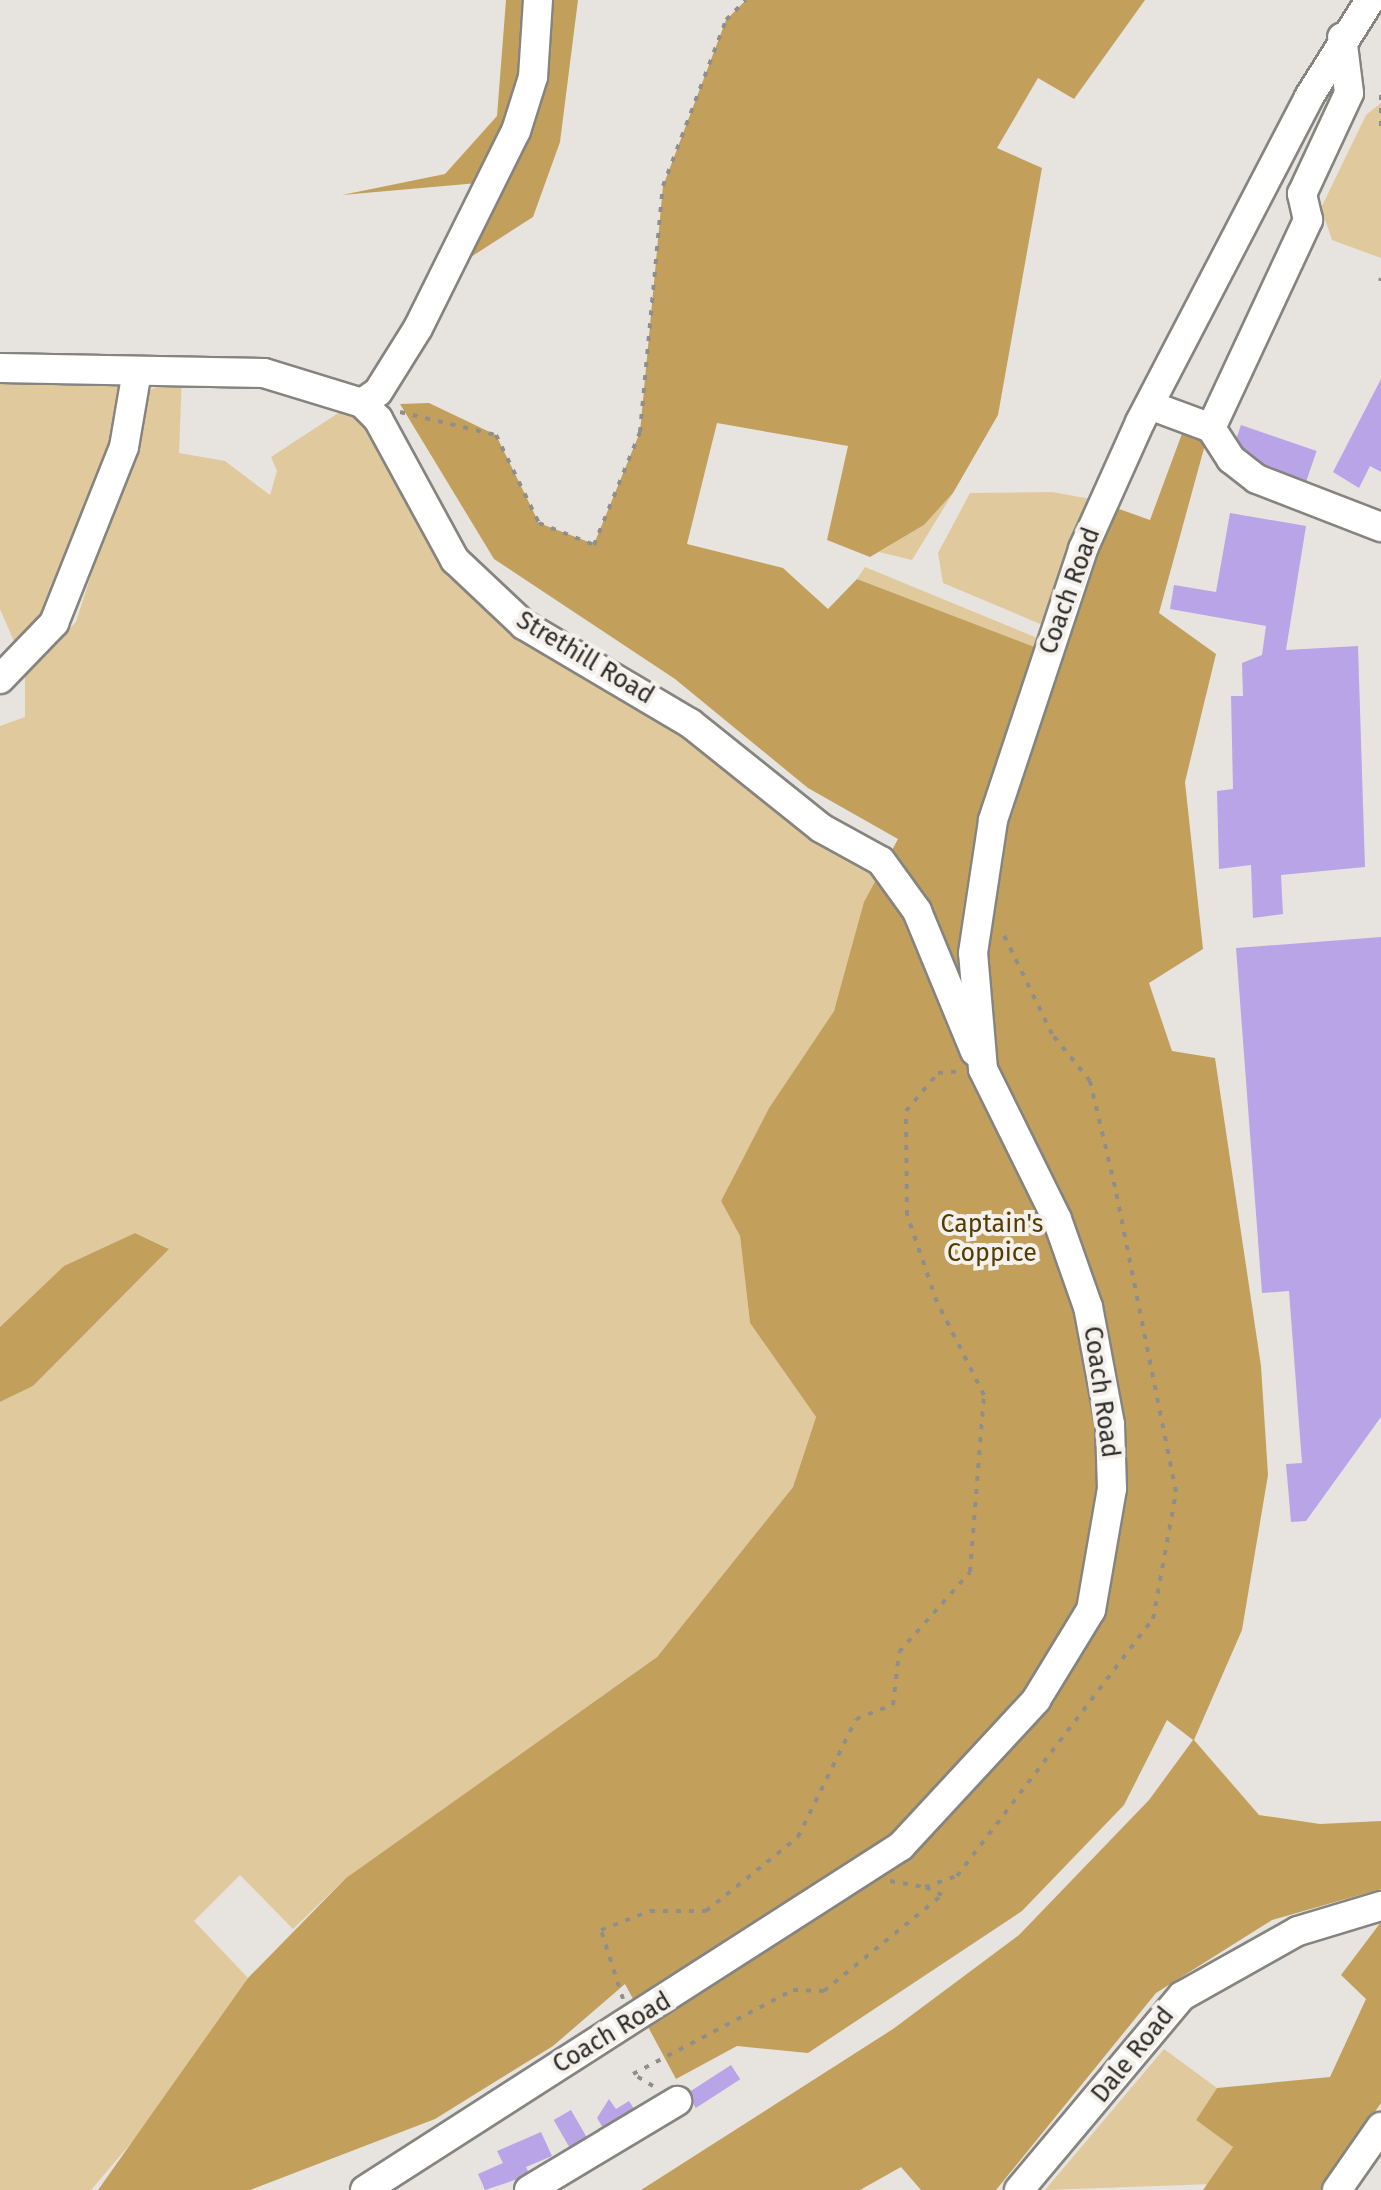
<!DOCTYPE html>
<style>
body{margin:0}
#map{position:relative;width:1381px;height:2190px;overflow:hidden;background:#e7e4df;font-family:"Fira Sans",sans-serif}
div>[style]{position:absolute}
.green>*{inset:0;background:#e0c99c}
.forest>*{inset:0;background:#c2a05c}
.building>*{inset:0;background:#b9a4e7;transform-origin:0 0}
.path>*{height:4px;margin-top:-2px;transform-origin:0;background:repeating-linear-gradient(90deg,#908e8b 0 5px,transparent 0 13px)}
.roads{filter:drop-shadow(2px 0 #86847f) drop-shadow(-2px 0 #86847f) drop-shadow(0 2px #86847f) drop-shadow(0 -2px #86847f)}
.minor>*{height:28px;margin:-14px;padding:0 14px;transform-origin:14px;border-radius:14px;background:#fff}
span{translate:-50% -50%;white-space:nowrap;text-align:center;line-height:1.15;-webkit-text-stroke:8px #f4f1ec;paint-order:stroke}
.street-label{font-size:25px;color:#2e2d2c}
.park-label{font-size:25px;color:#533c01}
</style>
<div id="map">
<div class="green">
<div style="clip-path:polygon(1381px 103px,1381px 258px,1332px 240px,1321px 208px,1366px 115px)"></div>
<div style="clip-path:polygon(0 376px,120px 379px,120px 409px,92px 512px,58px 595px,19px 653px,0 609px)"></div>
<div style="clip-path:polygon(182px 376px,179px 453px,225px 461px,270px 495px,277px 471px,271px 457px,346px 408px,369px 433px,442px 569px,537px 648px,701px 742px,877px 879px,834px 1011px,769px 1108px,721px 1201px,740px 1236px,750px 1323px,816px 1417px,793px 1487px,657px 1657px,346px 1878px,293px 1929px,240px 1875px,194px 1921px,248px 1978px,165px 2103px,91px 2190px,0 2190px,0 1402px,33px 1386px,168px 1248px,135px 1233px,65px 1266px,0 1327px,0 726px,25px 717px,25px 673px,76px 622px,150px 390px)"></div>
<div style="clip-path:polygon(1052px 492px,1091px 499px,1045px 626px,943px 583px,938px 553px,970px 493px)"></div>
<div style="clip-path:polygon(953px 493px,912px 560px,879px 552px,924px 525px)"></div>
<div style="clip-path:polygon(865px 567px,1040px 639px,1037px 649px,857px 579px)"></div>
<div style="clip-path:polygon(1164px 2049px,1217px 2088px,1196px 2120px,1233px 2146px,1213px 2184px,1045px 2190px)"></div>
</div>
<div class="forest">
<div style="clip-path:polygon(506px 0,527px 0,524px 67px,513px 117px,478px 183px,342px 195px,445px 174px,497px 116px)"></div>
<div style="clip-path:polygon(545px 0,578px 0,560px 142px,533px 217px,460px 264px)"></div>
<div style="clip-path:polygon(746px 0,1145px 0,1074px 99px,1038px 78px,997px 148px,1042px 168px,998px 415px,953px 493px,924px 525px,870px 557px,827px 540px,848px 446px,717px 423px,687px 544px,783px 568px,828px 609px,857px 579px,1037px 648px,1091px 499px,1150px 520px,1183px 431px,1206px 441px,1159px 613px,1216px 654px,1185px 782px,1203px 949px,1149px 983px,1172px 1051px,1215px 1058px,1261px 1366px,1268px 1475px,1242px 1630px,1194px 1740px,1259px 1815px,1320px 1824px,1381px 1821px,1381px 1889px,1272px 1920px,1156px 1993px,996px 2190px,921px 2190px,901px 2167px,860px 2190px,641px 2190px,893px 2029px,1019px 1935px,1149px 1800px,1193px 1740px,1167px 1720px,1124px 1805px,1022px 1911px,808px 2053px,737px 2046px,676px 2079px,625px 1984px,553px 2046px,435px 2119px,250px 2190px,98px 2190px,248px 1978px,346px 1878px,657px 1657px,793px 1487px,816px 1417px,750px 1323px,740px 1236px,721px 1201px,769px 1108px,834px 1011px,864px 902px,898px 839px,808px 788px,675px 679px,494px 559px,400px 404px,429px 403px,496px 435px,539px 523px,594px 544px,640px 432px,663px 186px,726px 20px)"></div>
<div style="clip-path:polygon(135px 1233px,169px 1249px,33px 1386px,0 1402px,0 1327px,64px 1266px)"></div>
<div style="clip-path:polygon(1381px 1922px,1381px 2103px,1320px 2190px,1203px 2190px,1233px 2147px,1196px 2120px,1217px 2088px,1330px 2077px,1366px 1999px,1341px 1975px)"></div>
</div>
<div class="building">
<div style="clip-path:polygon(1381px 379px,1381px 472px,1370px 466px,1359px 488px,1333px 472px)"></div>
<div style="left:1241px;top:425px;width:80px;height:32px;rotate:19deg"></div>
<div style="clip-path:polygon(1230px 513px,1306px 526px,1286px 650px,1358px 646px,1365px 867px,1281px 875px,1283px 914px,1253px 918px,1251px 865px,1219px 869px,1217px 791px,1233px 789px,1231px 696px,1243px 696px,1242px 663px,1262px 655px,1266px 626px,1170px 609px,1174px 585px,1216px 592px)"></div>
<div style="clip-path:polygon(1381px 937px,1381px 1417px,1306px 1521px,1291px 1522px,1286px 1464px,1302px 1463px,1289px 1291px,1262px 1293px,1236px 948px)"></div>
<div style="left:731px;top:2065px;width:17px;height:53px;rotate:57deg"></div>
<div style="clip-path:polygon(609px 2099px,616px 2109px,629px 2101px,636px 2112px,605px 2131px,597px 2118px)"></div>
<div style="left:571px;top:2110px;width:34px;height:20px;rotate:60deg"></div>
<div style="clip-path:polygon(541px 2132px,552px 2156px,526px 2167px,530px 2175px,485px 2190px,478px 2174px,503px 2163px,497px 2151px)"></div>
</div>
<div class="path">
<div style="left:1381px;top:95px;width:38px;rotate:90deg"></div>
<div style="left:1380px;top:281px;width:3px;rotate:-72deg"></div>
<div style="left:400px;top:412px;width:99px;rotate:13.5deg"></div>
<div style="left:496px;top:435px;width:98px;rotate:64deg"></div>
<div style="left:539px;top:523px;width:59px;rotate:21.8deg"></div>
<div style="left:594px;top:545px;width:122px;rotate:-67.8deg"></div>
<div style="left:640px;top:432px;width:247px;rotate:-84.7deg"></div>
<div style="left:663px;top:186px;width:178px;rotate:-69.2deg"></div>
<div style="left:726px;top:20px;width:28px;rotate:-45deg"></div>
<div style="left:890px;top:1881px;width:36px;rotate:10deg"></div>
<div style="left:623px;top:1999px;width:72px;rotate:-107.7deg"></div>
<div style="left:601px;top:1930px;width:53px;rotate:-21.2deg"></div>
<div style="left:650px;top:1911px;width:56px"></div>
<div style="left:706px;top:1911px;width:118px;rotate:-38.8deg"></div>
<div style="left:798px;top:1837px;width:131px;rotate:-63.8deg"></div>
<div style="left:856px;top:1719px;width:40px;rotate:-21deg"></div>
<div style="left:893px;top:1705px;width:53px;rotate:-83.5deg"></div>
<div style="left:899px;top:1652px;width:107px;rotate:-48.4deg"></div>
<div style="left:970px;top:1572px;width:178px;rotate:-85.5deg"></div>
<div style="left:984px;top:1395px;width:104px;rotate:-116.8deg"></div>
<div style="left:937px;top:1302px;width:92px;rotate:-109deg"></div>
<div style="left:907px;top:1215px;width:104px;rotate:-90.6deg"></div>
<div style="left:906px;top:1111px;width:50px;rotate:-49.9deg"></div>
<div style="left:938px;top:1073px;width:21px;rotate:-5deg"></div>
<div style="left:653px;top:2086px;width:23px;rotate:-149deg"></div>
<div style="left:633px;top:2074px;width:181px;rotate:-27.7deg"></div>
<div style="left:793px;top:1990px;width:31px;rotate:2deg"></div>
<div style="left:824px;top:1991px;width:152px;rotate:-39.1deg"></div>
<div style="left:942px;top:1895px;width:19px;rotate:-155deg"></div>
<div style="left:925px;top:1887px;width:34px;rotate:-19deg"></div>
<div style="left:957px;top:1876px;width:323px;rotate:-52.7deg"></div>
<div style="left:1153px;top:1619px;width:129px;rotate:-79.7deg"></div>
<div style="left:1176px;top:1492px;width:311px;rotate:-101.3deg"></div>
<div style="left:1115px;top:1187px;width:109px;rotate:-103.3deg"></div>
<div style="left:1090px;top:1081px;width:60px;rotate:-129deg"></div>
<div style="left:1052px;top:1034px;width:117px;rotate:-115.9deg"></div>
</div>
<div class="roads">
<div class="minor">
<div style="left:0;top:368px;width:264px;rotate:1.1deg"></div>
<div style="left:264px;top:373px;width:102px;rotate:17deg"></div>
<div style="left:362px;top:403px;width:23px;rotate:45deg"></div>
<div style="left:378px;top:419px;width:161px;rotate:61.4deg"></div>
<div style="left:455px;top:560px;width:95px;rotate:43.3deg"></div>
<div style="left:524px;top:625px;width:193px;rotate:30.6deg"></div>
<div style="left:690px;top:723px;width:168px;rotate:38.7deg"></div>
<div style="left:821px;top:828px;width:68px;rotate:28.8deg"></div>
<div style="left:881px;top:861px;width:62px;rotate:54.2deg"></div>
<div style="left:917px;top:911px;width:152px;rotate:67.6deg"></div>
<div style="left:362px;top:403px;width:19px;rotate:-35deg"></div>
<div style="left:378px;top:392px;width:75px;rotate:-58deg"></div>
<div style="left:418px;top:328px;width:220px;rotate:-63.6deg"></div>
<div style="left:516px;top:131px;width:57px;rotate:-72.5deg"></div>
<div style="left:533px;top:77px;width:77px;rotate:-86.3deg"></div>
<div style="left:1152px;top:406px;width:63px;rotate:20.4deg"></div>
<div style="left:1211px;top:428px;width:230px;rotate:-65deg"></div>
<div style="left:1308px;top:220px;width:27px;rotate:-103deg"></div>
<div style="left:1302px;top:194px;width:111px;rotate:-65deg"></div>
<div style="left:1349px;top:93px;width:56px;rotate:-97.1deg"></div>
<div style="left:1211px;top:428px;width:37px;rotate:57deg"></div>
<div style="left:1231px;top:459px;width:33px;rotate:38deg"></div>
<div style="left:1257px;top:479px;width:133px;rotate:21.2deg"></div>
<div style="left:0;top:679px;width:78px;rotate:-46deg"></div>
<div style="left:54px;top:623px;width:189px;rotate:-68.3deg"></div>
<div style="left:124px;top:447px;width:77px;rotate:-80.3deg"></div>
<div style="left:365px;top:2190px;width:637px;rotate:-32.69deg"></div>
<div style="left:901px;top:1846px;width:199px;rotate:-47.2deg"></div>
<div style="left:1036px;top:1700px;width:105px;rotate:-58.6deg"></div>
<div style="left:1091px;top:1610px;width:123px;rotate:-80.2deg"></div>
<div style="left:1112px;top:1489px;width:65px;rotate:-91.8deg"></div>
<div style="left:1110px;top:1424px;width:119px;rotate:-100.6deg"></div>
<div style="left:1088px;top:1307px;width:93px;rotate:-109.4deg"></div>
<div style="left:1057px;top:1219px;width:167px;rotate:-116.3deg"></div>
<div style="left:983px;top:1069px;width:116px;rotate:-94.9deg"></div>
<div style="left:973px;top:953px;width:134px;rotate:-81.4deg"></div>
<div style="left:993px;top:820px;width:286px;rotate:-71.6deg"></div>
<div style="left:1083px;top:549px;width:139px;rotate:-65.8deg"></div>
<div style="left:1140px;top:422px;width:366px;rotate:-62.5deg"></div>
<div style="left:1309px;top:97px;width:115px;rotate:-57.8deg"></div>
<div style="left:529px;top:2190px;width:173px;rotate:-31deg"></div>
<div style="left:1019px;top:2190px;width:253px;rotate:-50deg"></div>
<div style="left:1182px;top:1996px;width:133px;rotate:-29.3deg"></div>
<div style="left:1298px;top:1931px;width:87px;rotate:-16.8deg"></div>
<div style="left:1337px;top:2190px;width:77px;rotate:-55.1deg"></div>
</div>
</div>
<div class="street-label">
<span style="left:1070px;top:591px;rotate:-70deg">Coach Road</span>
<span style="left:585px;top:658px;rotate:31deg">Strethill Road</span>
<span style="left:1101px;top:1392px;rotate:82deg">Coach Road</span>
<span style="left:612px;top:2033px;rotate:-31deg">Coach Road</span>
<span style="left:1133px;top:2055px;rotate:-51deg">Dale Road</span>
</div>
<div class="park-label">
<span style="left:992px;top:1239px">Captain's<br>Coppice</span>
</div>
</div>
